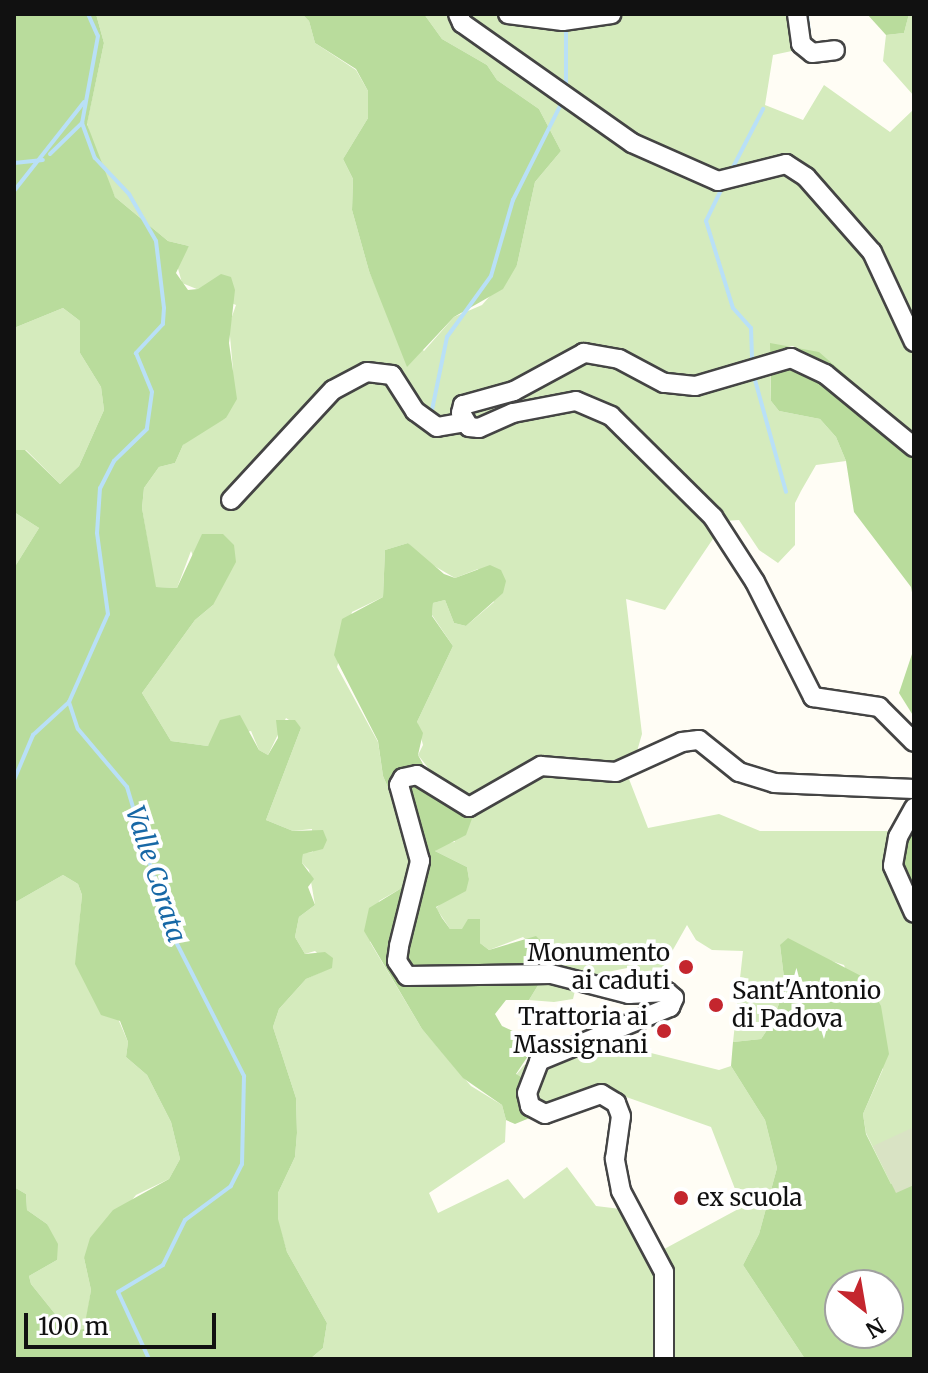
<!DOCTYPE html>
<style>
body{margin:0}
#map{position:relative;width:928px;height:1373px;overflow:hidden;background:#fffdf5;font-family:Merriweather,serif}
div>[style]{position:absolute}
.green>*{inset:0;background:#d5ebbd}
.forest>*{inset:0;background:#b9dc9c}
.cemetery>*{inset:0;background:#d9e3c4}
.stream>*{height:4px;margin:-2px;padding:0 2px;transform-origin:2px;border-radius:2px;background:#b9e0f7}
.roads{filter:drop-shadow(2px 0 #444) drop-shadow(-2px 0 #444) drop-shadow(0 2px #444) drop-shadow(0 -2px #444)}
.minor>*{height:18px;margin:-9px;padding:0 9px;transform-origin:9px;border-radius:9px;background:#fff}
.dots>*{width:22px;height:22px;translate:-50% -50%;box-sizing:border-box;border:4px solid #fff;border-radius:50%}
span{translate:-50% -50%;white-space:nowrap;text-align:center;line-height:1.15;-webkit-text-stroke:8px #fff;paint-order:stroke}
.poi-label{font-size:24px;color:#111}
.right{translate:-100% -50%;text-align:right}
.left{translate:0 -50%;text-align:left}
.water-label{font-size:26px;color:#1768a6;font-style:italic}
.frame{position:absolute;inset:0;border:16px solid #111;pointer-events:none}
.north{position:absolute;left:824px;top:1269px;width:80px;height:80px;box-sizing:border-box;background:#fff;border:2px solid #a0a0a0;border-radius:50%;rotate:149deg;font-size:22px;font-weight:700;line-height:32px;text-align:center;color:#111}
.north::after{content:'';display:block;margin:auto;width:28px;height:36px;background:#c4262e;clip-path:polygon(50% 0,100% 100%,50% 72%,0 100%)}
.scale{position:absolute;left:24px;top:1313px;width:192px;height:36px;box-sizing:border-box;border:4px solid #111;border-top:0;padding-left:10px;font-size:24px;line-height:28px;white-space:nowrap;color:#111;-webkit-text-stroke:6px #fff;paint-order:stroke}
</style>
<div id="map">
<div class="green">
<div style="clip-path:polygon(96px 14px,302px 14px,309px 21px,315px 43px,356px 70px,368px 91px,368px 118px,343px 159px,353px 179px,352px 210px,369px 271px,392px 323px,424px 351px,454px 317px,482px 305px,517px 265px,535px 182px,561px 151px,539px 109px,497px 80px,487px 65px,442px 39px,424px 14px,801px 14px,806px 48px,773px 55px,765px 105px,803px 120px,824px 85px,890px 132px,914px 109px,914px 435px,793px 346px,784px 347px,770px 367px,771px 401px,779px 411px,820px 419px,836px 437px,846px 461px,816px 465px,801px 491px,795px 503px,795px 545px,778px 563px,759px 550px,739px 520px,725px 521px,665px 610px,626px 599px,642px 734px,629px 779px,648px 828px,719px 814px,760px 831px,894px 831px,914px 893px,914px 1184px,891px 1184px,866px 1133px,863px 1114px,883px 1069px,844px 965px,780px 945px,785px 986px,773px 1021px,761px 1039px,733px 1042px,743px 951px,712px 950px,696px 940px,687px 925px,657px 978px,627px 968px,578px 978px,573px 999px,554px 1002px,529px 1000px,548px 969px,546px 957px,523px 937px,489px 950px,462px 929px,450px 929px,436px 908px,469px 879px,467px 867px,435px 851px,443px 843px,455px 842px,433px 774px,418px 755px,423px 745px,417px 722px,453px 646px,432px 615px,433px 603px,445px 600px,454px 623px,466px 626px,494px 602px,478px 569px,455px 578px,424px 560px,408px 543px,385px 550px,383px 597px,352px 612px,337px 667px,378px 742px,383px 776px,412px 843px,406px 879px,400px 889px,379px 901px,370px 942px,422px 1029px,471px 1086px,502px 1105px,506px 1120px,505px 1142px,429px 1193px,438px 1213px,508px 1179px,524px 1199px,567px 1167px,596px 1206px,637px 1211px,655px 1254px,742px 1207px,711px 1127px,598px 1087px,553px 1106px,534px 1098px,516px 1075px,524px 1065px,581px 1048px,631px 1048px,719px 1070px,731px 1066px,765px 1120px,777px 1168px,759px 1234px,743px 1265px,805px 1359px,310px 1359px,323px 1348px,327px 1323px,287px 1252px,277px 1219px,278px 1193px,295px 1157px,297px 1133px,296px 1098px,273px 1027px,279px 1009px,306px 979px,332px 967px,315px 951px,305px 954px,295px 937px,299px 917px,315px 905px,309px 870px,302px 863px,303px 853px,313px 852px,312px 829px,293px 831px,266px 820px,301px 728px,286px 718px,268px 755px,259px 750px,251px 731px,215px 739px,208px 746px,171px 741px,142px 693px,195px 620px,213px 605px,191px 551px,177px 588px,155px 587px,142px 508px,144px 488px,159px 467px,175px 463px,183px 445px,199px 431px,226px 418px,233px 370px,229px 325px,236px 305px,182px 283px,177px 265px,189px 246px,168px 241px,115px 197px,97px 160px,87px 123px,104px 43px)"></div>
<div style="clip-path:polygon(909px 14px,914px 14px,914px 96px,883px 61px,886px 35px,904px 33px)"></div>
<div style="clip-path:polygon(63px 308px,80px 321px,80px 353px,101px 387px,104px 410px,79px 466px,60px 484px,26px 450px,14px 450px,14px 328px)"></div>
<div style="clip-path:polygon(14px 512px,39px 528px,14px 568px)"></div>
<div style="clip-path:polygon(63px 875px,78px 884px,82px 895px,77px 948px,119px 1021px,128px 1042px,126px 1057px,147px 1075px,171px 1122px,180px 1159px,169px 1179px,136px 1195px,84px 1258px,91px 1290px,85px 1329px,68px 1330px,31px 1284px,29px 1276px,57px 1260px,47px 1224px,27px 1210px,26px 1194px,14px 1187px,14px 903px)"></div>
</div>
<div class="forest">
<div style="clip-path:polygon(14px 14px,96px 14px,104px 43px,87px 124px,115px 197px,168px 241px,189px 246px,176px 273px,188px 290px,198px 289px,221px 274px,231px 277px,235px 290px,229px 343px,237px 399px,226px 418px,183px 445px,175px 463px,159px 467px,144px 488px,142px 508px,156px 587px,177px 588px,202px 534px,223px 534px,234px 545px,236px 562px,213px 605px,195px 620px,142px 693px,171px 741px,208px 746px,220px 720px,240px 715px,259px 750px,268px 755px,278px 738px,276px 720px,295px 720px,301px 728px,266px 820px,293px 831px,323px 830px,327px 840px,323px 849px,303px 854px,302px 863px,314px 879px,308px 887px,315px 905px,299px 917px,295px 937px,305px 954px,325px 952px,333px 958px,332px 968px,306px 979px,279px 1009px,273px 1027px,296px 1098px,297px 1133px,295px 1157px,278px 1193px,278px 1219px,287px 1252px,327px 1323px,323px 1348px,310px 1359px,14px 1359px,14px 1187px,26px 1194px,27px 1210px,47px 1224px,58px 1244px,57px 1260px,29px 1276px,31px 1284px,68px 1330px,84px 1329px,91px 1290px,84px 1258px,90px 1238px,113px 1210px,169px 1179px,180px 1159px,171px 1122px,147px 1075px,126px 1057px,128px 1042px,120px 1021px,101px 1015px,75px 964px,82px 895px,78px 884px,63px 875px,14px 903px,14px 568px,39px 528px,14px 512px,14px 450px,25px 450px,60px 484px,79px 466px,104px 410px,101px 387px,80px 353px,80px 321px,63px 308px,14px 328px)"></div>
<div style="clip-path:polygon(302px 14px,424px 14px,442px 39px,487px 65px,497px 80px,539px 109px,561px 151px,535px 182px,517px 265px,503px 289px,454px 317px,407px 367px,369px 271px,352px 210px,353px 179px,343px 159px,368px 118px,368px 91px,356px 69px,315px 43px,309px 21px)"></div>
<div style="clip-path:polygon(867px 14px,909px 14px,904px 33px,886px 35px)"></div>
<div style="clip-path:polygon(770px 343px,819px 352px,914px 435px,914px 603px,911px 587px,854px 512px,846px 461px,836px 437px,820px 419px,779px 411px,771px 401px)"></div>
<div style="clip-path:polygon(408px 543px,444px 574px,455px 578px,490px 565px,501px 570px,506px 581px,503px 593px,466px 626px,454px 623px,445px 600px,433px 603px,432px 616px,453px 646px,417px 722px,423px 733px,418px 755px,424px 766px,465px 791px,474px 813px,466px 835px,435px 851px,467px 867px,469px 879px,466px 891px,436px 907px,442px 918px,450px 929px,462px 929px,468px 919px,480px 919px,480px 943px,489px 950px,536px 936px,545px 945px,548px 969px,529px 1000px,506px 1000px,495px 1014px,502px 1026px,517px 1033px,528px 1056px,516px 1074px,531px 1083px,532px 1117px,515px 1124px,506px 1120px,502px 1105px,463px 1078px,422px 1029px,364px 931px,369px 908px,400px 889px,406px 879px,412px 843px,383px 776px,378px 741px,334px 655px,342px 619px,383px 597px,385px 550px)"></div>
<div style="clip-path:polygon(914px 648px,914px 717px,899px 693px)"></div>
<div style="clip-path:polygon(914px 806px,914px 893px,895px 849px)"></div>
<div style="clip-path:polygon(evenodd,788px 938px,865px 978px,881px 1006px,889px 1054px,863px 1114px,866px 1134px,891px 1184px,914px 1184px,914px 1359px,805px 1359px,743px 1265px,759px 1234px,777px 1168px,765px 1120px,731px 1066px,733px 1042px,761px 1039px,773px 1021px,785px 986px,780px 945px,788px 938px,840px 1285px,888px 1285px,888px 1333px,840px 1333px,840px 1285px)"></div>
</div>
<div class="cemetery">
<div style="clip-path:polygon(914px 1127px,914px 1185px,896px 1193px,873px 1146px)"></div>
</div>
<div class="stream">
<div style="left:88px;top:14px;width:24px;rotate:66deg"></div>
<div style="left:98px;top:36px;width:88px;rotate:100.4deg"></div>
<div style="left:82px;top:123px;width:37px;rotate:70deg"></div>
<div style="left:95px;top:158px;width:50px;rotate:46.6deg"></div>
<div style="left:129px;top:194px;width:54px;rotate:60.1deg"></div>
<div style="left:156px;top:241px;width:67px;rotate:83.2deg"></div>
<div style="left:164px;top:308px;width:16px;rotate:94deg"></div>
<div style="left:163px;top:324px;width:40px;rotate:133deg"></div>
<div style="left:136px;top:353px;width:42px;rotate:67.7deg"></div>
<div style="left:152px;top:392px;width:37px;rotate:98deg"></div>
<div style="left:147px;top:429px;width:46px;rotate:135.9deg"></div>
<div style="left:114px;top:461px;width:30px;rotate:117deg"></div>
<div style="left:100px;top:488px;width:45px;rotate:93.8deg"></div>
<div style="left:97px;top:533px;width:82px;rotate:82.3deg"></div>
<div style="left:108px;top:614px;width:96px;rotate:113.9deg"></div>
<div style="left:69px;top:702px;width:28px;rotate:72deg"></div>
<div style="left:78px;top:729px;width:76px;rotate:49.8deg"></div>
<div style="left:127px;top:787px;width:147px;rotate:73.4deg"></div>
<div style="left:169px;top:928px;width:166px;rotate:63.1deg"></div>
<div style="left:244px;top:1076px;width:88px;rotate:91.3deg"></div>
<div style="left:242px;top:1164px;width:25px;rotate:117deg"></div>
<div style="left:231px;top:1186px;width:57px;rotate:143.5deg"></div>
<div style="left:185px;top:1220px;width:50px;rotate:116.1deg"></div>
<div style="left:163px;top:1265px;width:52px;rotate:149deg"></div>
<div style="left:118px;top:1292px;width:74px;rotate:65.2deg"></div>
<div style="left:807px;top:14px;width:20px;rotate:84deg"></div>
<div style="left:566px;top:85px;width:54px;rotate:-90deg"></div>
<div style="left:50px;top:154px;width:45px;rotate:-44.1deg"></div>
<div style="left:14px;top:163px;width:29px;rotate:-6deg"></div>
<div style="left:731px;top:171px;width:70px;rotate:-62.7deg"></div>
<div style="left:723px;top:186px;width:39px;rotate:116deg"></div>
<div style="left:706px;top:221px;width:91px;rotate:72.8deg"></div>
<div style="left:733px;top:308px;width:27px;rotate:48deg"></div>
<div style="left:751px;top:328px;width:33px;rotate:88deg"></div>
<div style="left:14px;top:191px;width:113px;rotate:-51.8deg"></div>
<div style="left:755px;top:380px;width:116px;rotate:74.5deg"></div>
<div style="left:432px;top:410px;width:75px;rotate:-78.4deg"></div>
<div style="left:447px;top:337px;width:75px;rotate:-54.2deg"></div>
<div style="left:491px;top:276px;width:79px;rotate:-73.9deg"></div>
<div style="left:513px;top:200px;width:110px;rotate:-63.4deg"></div>
<div style="left:14px;top:780px;width:49px;rotate:-67.1deg"></div>
<div style="left:33px;top:735px;width:49px;rotate:-42.5deg"></div>
</div>
<div class="roads">
<div class="minor">
<div style="left:458px;top:14px;width:10px;rotate:66deg"></div>
<div style="left:462px;top:23px;width:208px;rotate:35.2deg"></div>
<div style="left:632px;top:143px;width:94px;rotate:23.8deg"></div>
<div style="left:718px;top:181px;width:70px;rotate:-14deg"></div>
<div style="left:786px;top:164px;width:24px;rotate:33deg"></div>
<div style="left:806px;top:177px;width:100px;rotate:48.7deg"></div>
<div style="left:872px;top:252px;width:99px;rotate:65deg"></div>
<div style="left:508px;top:14px;width:55px;rotate:7.3deg"></div>
<div style="left:563px;top:21px;width:49px;rotate:-8.1deg"></div>
<div style="left:797px;top:14px;width:30px;rotate:82deg"></div>
<div style="left:801px;top:44px;width:14px;rotate:39deg"></div>
<div style="left:812px;top:53px;width:23px;rotate:-7deg"></div>
<div style="left:914px;top:447px;width:115px;rotate:-140.6deg"></div>
<div style="left:825px;top:374px;width:38px;rotate:-155deg"></div>
<div style="left:791px;top:358px;width:100px;rotate:163.7deg"></div>
<div style="left:695px;top:386px;width:31px;rotate:-174deg"></div>
<div style="left:664px;top:383px;width:51px;rotate:-151.9deg"></div>
<div style="left:619px;top:359px;width:36px;rotate:-170deg"></div>
<div style="left:584px;top:353px;width:80px;rotate:151.5deg"></div>
<div style="left:514px;top:391px;width:53px;rotate:164.6deg"></div>
<div style="left:463px;top:405px;width:8px;rotate:104deg"></div>
<div style="left:461px;top:413px;width:16px;rotate:60deg"></div>
<div style="left:469px;top:427px;width:10px;rotate:6deg"></div>
<div style="left:479px;top:428px;width:37px;rotate:-24deg"></div>
<div style="left:513px;top:413px;width:64px;rotate:-10.8deg"></div>
<div style="left:576px;top:401px;width:38px;rotate:23deg"></div>
<div style="left:611px;top:416px;width:144px;rotate:44.7deg"></div>
<div style="left:713px;top:517px;width:77px;rotate:57.1deg"></div>
<div style="left:755px;top:582px;width:129px;rotate:63.2deg"></div>
<div style="left:813px;top:697px;width:67px;rotate:8.6deg"></div>
<div style="left:879px;top:707px;width:49px;rotate:45deg"></div>
<div style="left:231px;top:500px;width:150px;rotate:-47.2deg"></div>
<div style="left:333px;top:390px;width:38px;rotate:-28deg"></div>
<div style="left:367px;top:372px;width:25px;rotate:7deg"></div>
<div style="left:392px;top:375px;width:43px;rotate:57.4deg"></div>
<div style="left:415px;top:411px;width:27px;rotate:36deg"></div>
<div style="left:437px;top:427px;width:27px;rotate:-10deg"></div>
<div style="left:914px;top:808px;width:33px;rotate:119deg"></div>
<div style="left:898px;top:837px;width:29px;rotate:100deg"></div>
<div style="left:893px;top:866px;width:51px;rotate:65.9deg"></div>
<div style="left:664px;top:1359px;width:87px;rotate:-90deg"></div>
<div style="left:664px;top:1272px;width:92px;rotate:-118deg"></div>
<div style="left:621px;top:1191px;width:33px;rotate:-101deg"></div>
<div style="left:615px;top:1159px;width:43px;rotate:-82.1deg"></div>
<div style="left:621px;top:1116px;width:14px;rotate:-111deg"></div>
<div style="left:616px;top:1103px;width:17px;rotate:-149deg"></div>
<div style="left:601px;top:1094px;width:59px;rotate:160.3deg"></div>
<div style="left:545px;top:1114px;width:17px;rotate:-152deg"></div>
<div style="left:530px;top:1106px;width:13px;rotate:-103deg"></div>
<div style="left:527px;top:1093px;width:34px;rotate:-69deg"></div>
<div style="left:539px;top:1061px;width:142px;rotate:-22.4deg"></div>
<div style="left:670px;top:1007px;width:10px;rotate:-66deg"></div>
<div style="left:674px;top:998px;width:9px;rotate:-139deg"></div>
<div style="left:667px;top:992px;width:38px;rotate:177deg"></div>
<div style="left:629px;top:994px;width:81px;rotate:-165.6deg"></div>
<div style="left:551px;top:974px;width:144px;rotate:179.2deg"></div>
<div style="left:407px;top:976px;width:18px;rotate:-124deg"></div>
<div style="left:397px;top:961px;width:15px;rotate:-82deg"></div>
<div style="left:399px;top:946px;width:88px;rotate:-76.1deg"></div>
<div style="left:420px;top:861px;width:79px;rotate:-105.4deg"></div>
<div style="left:399px;top:785px;width:8px;rotate:-60deg"></div>
<div style="left:403px;top:778px;width:14px;rotate:-12deg"></div>
<div style="left:417px;top:775px;width:61px;rotate:31.6deg"></div>
<div style="left:469px;top:807px;width:83px;rotate:-29.7deg"></div>
<div style="left:541px;top:766px;width:75px;rotate:4.6deg"></div>
<div style="left:616px;top:772px;width:72px;rotate:-24.4deg"></div>
<div style="left:682px;top:742px;width:17px;rotate:-7deg"></div>
<div style="left:699px;top:740px;width:51px;rotate:38.7deg"></div>
<div style="left:739px;top:772px;width:37px;rotate:17deg"></div>
<div style="left:774px;top:783px;width:140px;rotate:2.5deg"></div>
</div>
</div>
<div class="dots">
<div style="left:686px;top:967px;background:#c4262e"></div>
<div style="left:716px;top:1005px;background:#c4262e"></div>
<div style="left:664px;top:1031px;background:#c4262e"></div>
<div style="left:681px;top:1198px;background:#c4262e"></div>
</div>
<div class="poi-label">
<span class="right" style="left:670px;top:967px">Monumento<br>ai caduti</span>
<span class="left" style="left:732px;top:1005px">Sant'Antonio<br>di Padova</span>
<span class="right" style="left:648px;top:1031px">Trattoria ai<br>Massignani</span>
<span class="left" style="left:697px;top:1198px">ex scuola</span>
</div>
<div class="water-label">
<span style="left:156px;top:874px;rotate:72deg">Valle Corata</span>
</div>
<div class="frame"></div>
<div class="north">N</div>
<div class="scale">100 m</div>
</div>
